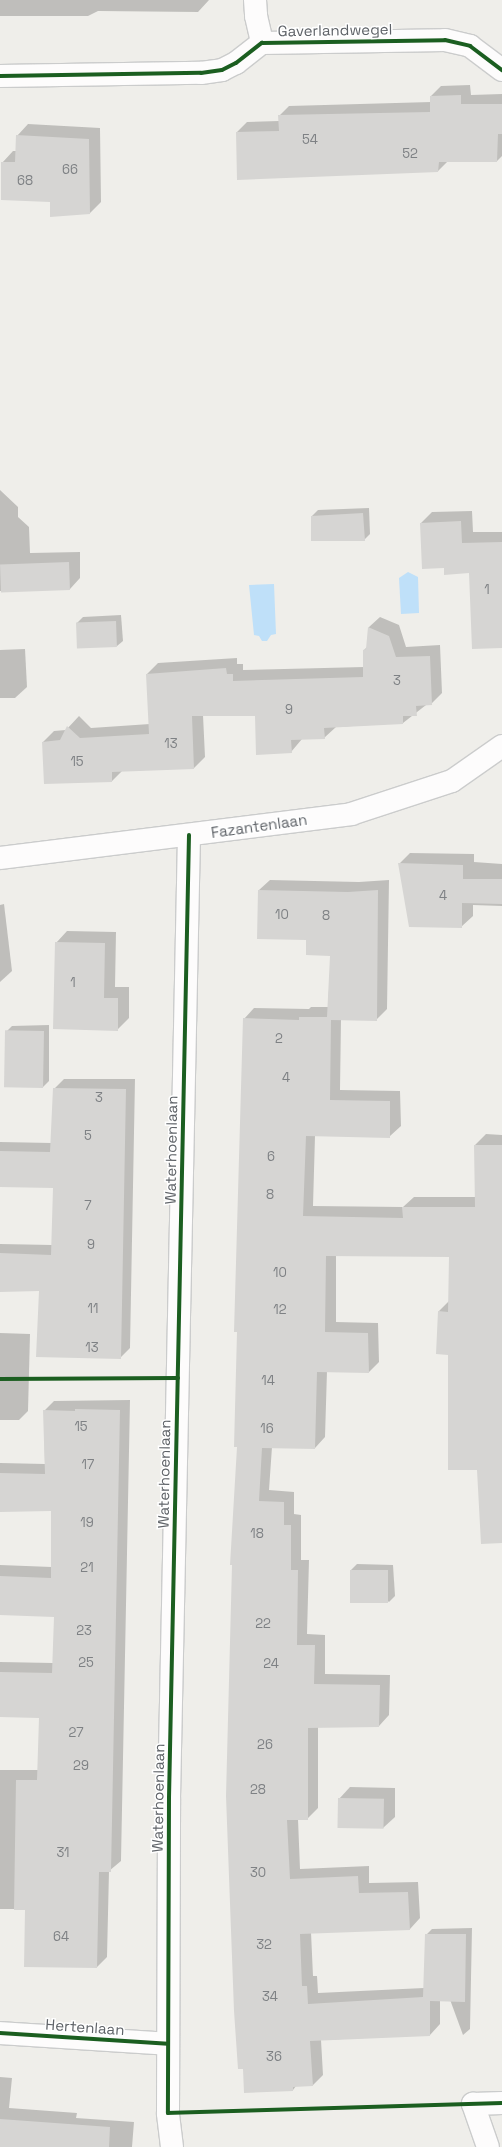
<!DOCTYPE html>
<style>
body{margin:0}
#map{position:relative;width:502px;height:2147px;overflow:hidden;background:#efeeea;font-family:"Space Grotesk",sans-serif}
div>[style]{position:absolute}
.water>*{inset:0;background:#bfe0f9}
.shadow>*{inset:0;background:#0003}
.building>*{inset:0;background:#d6d5d3;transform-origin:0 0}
.roads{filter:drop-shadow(1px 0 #cbcccc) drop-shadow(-1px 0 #cbcccc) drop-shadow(0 1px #cbcccc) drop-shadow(0 -1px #cbcccc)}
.street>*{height:22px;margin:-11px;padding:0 11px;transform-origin:11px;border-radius:11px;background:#fdfcfc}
.cycleway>*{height:4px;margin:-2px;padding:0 2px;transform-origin:2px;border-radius:2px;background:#1b5e20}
span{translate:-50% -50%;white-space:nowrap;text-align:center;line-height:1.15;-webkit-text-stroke:3px #fff;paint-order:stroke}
.number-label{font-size:13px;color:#7e8184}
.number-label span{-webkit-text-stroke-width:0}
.street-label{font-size:15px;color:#5f6368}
</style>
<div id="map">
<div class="water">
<div style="clip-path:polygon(408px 572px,418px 577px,419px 613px,401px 614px,399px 578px)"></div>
<div style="clip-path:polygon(274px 584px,276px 634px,271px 635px,267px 641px,262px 641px,259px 636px,254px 635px,249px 585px)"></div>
</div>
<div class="shadow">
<div style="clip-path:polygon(0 0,209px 0,198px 12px,98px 11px,88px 16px,0 16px)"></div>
<div style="clip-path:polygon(470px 85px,471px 95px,502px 94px,502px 156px,497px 161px,448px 161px,438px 171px,237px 132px,247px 122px,279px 121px,279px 116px,289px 106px,431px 102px,431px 96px,441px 86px)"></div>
<div style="clip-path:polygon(28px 124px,100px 128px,101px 202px,90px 213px,51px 216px,51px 201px,2px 163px,13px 151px,17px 151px,17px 136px)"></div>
<div style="clip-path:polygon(0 490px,18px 507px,18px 517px,29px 527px,30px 553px,80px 552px,80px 578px,70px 589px,0 591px)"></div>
<div style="clip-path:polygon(369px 508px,370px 534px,364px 540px,312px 540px,312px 516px,318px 510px)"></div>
<div style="clip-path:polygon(472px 511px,473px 532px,502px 532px,502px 647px,469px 572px,445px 566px,421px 523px,432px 512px)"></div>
<div style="clip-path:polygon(121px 615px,123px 641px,117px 646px,77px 623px,83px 617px)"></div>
<div style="clip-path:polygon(380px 617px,399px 625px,406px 647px,440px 645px,442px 693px,431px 704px,426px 705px,403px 723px,336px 727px,324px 738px,302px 739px,291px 752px,256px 715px,203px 715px,205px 757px,194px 768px,122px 771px,112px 781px,43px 742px,54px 731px,66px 730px,79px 716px,91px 728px,150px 724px,147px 674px,158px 663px,237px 658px,237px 664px,243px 664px,243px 670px,364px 667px,364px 650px,367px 647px,369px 627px)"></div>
<div style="clip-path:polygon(25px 649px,27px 687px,15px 698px,0 698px,0 650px)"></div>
<div style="clip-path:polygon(410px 853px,474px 854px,474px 862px,502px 864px,502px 906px,473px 905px,473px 916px,461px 927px,399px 864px)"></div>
<div style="clip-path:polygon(270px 880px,359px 882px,389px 880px,387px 1009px,376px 1020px,341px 1019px,340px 1090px,400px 1091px,401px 1126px,390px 1136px,315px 1136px,313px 1206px,403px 1207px,414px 1197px,476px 1197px,475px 1145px,486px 1134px,502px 1135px,502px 1494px,478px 1469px,439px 1311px,449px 1301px,450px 1256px,336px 1255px,336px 1322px,378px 1323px,379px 1362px,369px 1372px,327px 1371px,325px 1437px,315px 1448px,272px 1447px,269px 1490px,294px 1492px,294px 1514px,301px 1515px,301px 1560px,309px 1560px,307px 1634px,325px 1635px,325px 1674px,390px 1675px,389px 1715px,379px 1726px,318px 1727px,318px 1808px,307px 1819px,298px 1819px,300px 1869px,369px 1866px,369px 1883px,418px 1882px,420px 1918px,410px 1929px,311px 1932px,313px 1976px,317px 1976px,318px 1993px,424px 1988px,426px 1935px,432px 1929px,472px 1928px,470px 2029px,463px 2035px,445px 1986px,440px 1987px,440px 2024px,430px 2035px,321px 2040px,323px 2075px,312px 2086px,296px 2086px,293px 2090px,238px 1446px,238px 1331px,244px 1019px,254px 1008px,309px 1009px,311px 1007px,328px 1007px,331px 955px,307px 939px,259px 890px)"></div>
<div style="clip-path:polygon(4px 904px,12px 971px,0 982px,0 905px)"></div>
<div style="clip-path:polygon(67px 931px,116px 932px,115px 987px,129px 987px,129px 1018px,117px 1030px,56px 943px)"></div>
<div style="clip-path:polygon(49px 1025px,49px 1081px,43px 1087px,6px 1032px,12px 1026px)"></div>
<div style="clip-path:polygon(64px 1079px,135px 1079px,130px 1348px,120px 1358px,40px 1290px,0 1291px,0 1244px,52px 1245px,54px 1187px,0 1186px,0 1142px,52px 1143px,54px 1089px)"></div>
<div style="clip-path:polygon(0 1333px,30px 1334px,28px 1411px,19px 1420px,0 1420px)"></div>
<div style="clip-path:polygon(130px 1400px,121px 1861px,109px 1871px,107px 1957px,97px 1967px,26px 1909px,0 1909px,0 1770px,39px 1770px,40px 1717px,0 1716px,0 1662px,53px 1663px,55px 1616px,0 1614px,0 1565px,52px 1567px,52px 1510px,0 1511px,0 1463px,45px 1464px,44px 1411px,54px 1401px)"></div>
<div style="clip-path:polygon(357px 1564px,393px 1565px,395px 1596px,389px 1602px,351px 1570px)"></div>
<div style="clip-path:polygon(350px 1787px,395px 1788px,395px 1817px,383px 1828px,339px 1799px)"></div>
<div style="clip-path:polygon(0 2077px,12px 2078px,9px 2108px,77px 2113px,76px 2118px,134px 2122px,132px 2147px,0 2147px)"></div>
</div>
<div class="building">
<div style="clip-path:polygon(461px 95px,461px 104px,502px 104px,502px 134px,498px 134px,497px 162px,439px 162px,438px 172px,237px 180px,236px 132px,279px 131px,278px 115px,430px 112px,430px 96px)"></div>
<div style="clip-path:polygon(16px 135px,89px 139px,90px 214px,50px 217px,50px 202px,1px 200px,1px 162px,15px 162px)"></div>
<div style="clip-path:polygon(363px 513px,365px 541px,311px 541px,311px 516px)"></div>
<div style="clip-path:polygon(461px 521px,462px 543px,502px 542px,502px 648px,472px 649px,469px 573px,444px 575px,444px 568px,422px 569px,420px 523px)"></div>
<div style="left:69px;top:562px;width:28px;height:69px;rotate:88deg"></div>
<div style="left:116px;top:621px;width:26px;height:40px;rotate:88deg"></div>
<div style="clip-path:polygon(368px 627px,389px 636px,396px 657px,430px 656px,432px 705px,416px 706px,417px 716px,403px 716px,403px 724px,324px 728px,325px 739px,291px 740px,292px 753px,256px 755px,255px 716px,192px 716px,194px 769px,112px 772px,112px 782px,44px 784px,42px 742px,60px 740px,67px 726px,80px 738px,149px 734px,146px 674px,226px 668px,227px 674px,233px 674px,233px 681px,363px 677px,363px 650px,366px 649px)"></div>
<div style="clip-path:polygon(398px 863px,463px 865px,463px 879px,502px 879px,502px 904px,462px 903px,462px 928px,409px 927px)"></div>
<div style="clip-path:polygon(258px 890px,348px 892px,378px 890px,377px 1021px,331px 1020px,330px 1100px,390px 1101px,390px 1138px,306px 1136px,303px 1216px,403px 1218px,402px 1207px,475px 1207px,474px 1145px,502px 1145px,502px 1543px,481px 1544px,477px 1470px,448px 1470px,448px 1355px,436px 1354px,438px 1311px,448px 1312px,449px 1257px,326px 1256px,325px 1332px,368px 1333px,369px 1373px,317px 1372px,315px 1449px,262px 1448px,259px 1501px,284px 1502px,284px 1525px,291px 1525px,291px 1570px,298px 1570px,297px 1645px,315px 1645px,314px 1684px,380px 1685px,379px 1727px,308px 1728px,308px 1820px,287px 1820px,290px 1879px,358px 1876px,359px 1893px,408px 1892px,410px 1930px,300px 1934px,302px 1986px,307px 1986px,308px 2004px,423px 1997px,425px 1934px,466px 1934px,465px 2002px,430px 2001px,430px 2036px,310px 2041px,313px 2086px,293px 2087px,293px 2091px,244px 2093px,243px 2069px,238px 2069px,234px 2011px,226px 1796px,232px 1565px,230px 1565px,237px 1447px,234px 1447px,237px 1332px,234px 1332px,243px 1018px,299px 1020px,299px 1017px,327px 1017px,330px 956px,306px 955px,306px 940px,257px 939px)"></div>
<div style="clip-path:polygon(55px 942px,105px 943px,104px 998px,118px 998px,118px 1031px,53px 1029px)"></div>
<div style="left:44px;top:1031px;width:57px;height:39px;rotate:91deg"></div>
<div style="clip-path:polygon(53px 1088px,126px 1089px,121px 1359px,36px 1357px,39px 1291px,0 1292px,0 1253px,51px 1255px,53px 1188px,0 1187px,0 1151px,50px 1152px)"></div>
<div style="clip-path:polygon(75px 1409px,120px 1410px,111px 1872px,99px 1872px,97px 1968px,24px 1967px,25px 1910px,14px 1910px,16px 1780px,37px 1780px,39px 1718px,0 1717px,0 1672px,52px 1673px,54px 1617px,0 1615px,0 1576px,51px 1578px,51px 1511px,0 1512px,0 1473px,45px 1474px,43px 1410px,75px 1411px)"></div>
<div style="left:350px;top:1570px;width:38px;height:33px"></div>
<div style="left:338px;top:1798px;width:46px;height:30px;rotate:1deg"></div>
<div style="clip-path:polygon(0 2119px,110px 2127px,109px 2147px,0 2147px)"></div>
</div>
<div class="roads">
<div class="street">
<div style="left:255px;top:0;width:16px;rotate:86deg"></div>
<div style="left:256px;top:16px;width:28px;rotate:77deg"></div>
<div style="left:0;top:76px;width:201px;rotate:-0.9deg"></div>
<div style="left:201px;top:73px;width:21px;rotate:-8deg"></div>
<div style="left:222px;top:70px;width:16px;rotate:-27deg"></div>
<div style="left:236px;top:63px;width:33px;rotate:-38deg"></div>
<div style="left:262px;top:43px;width:183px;rotate:-0.9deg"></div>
<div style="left:445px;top:40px;width:26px;rotate:13deg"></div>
<div style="left:470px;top:46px;width:40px;rotate:37deg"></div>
<div style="left:0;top:858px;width:354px;rotate:-7.1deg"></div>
<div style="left:351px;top:814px;width:106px;rotate:-18.1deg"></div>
<div style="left:452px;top:781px;width:61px;rotate:-35deg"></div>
<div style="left:0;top:2033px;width:168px;rotate:3.7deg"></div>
<div style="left:172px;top:2147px;width:34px;rotate:-97deg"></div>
<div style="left:168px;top:2113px;width:315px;rotate:-89.8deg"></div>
<div style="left:169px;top:1798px;width:963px;rotate:-88.81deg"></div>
<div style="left:488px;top:2147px;width:46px;rotate:-109.2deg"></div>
<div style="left:473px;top:2104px;width:29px;rotate:-2deg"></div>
</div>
</div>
<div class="cycleway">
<div style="left:0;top:76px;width:201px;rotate:-0.9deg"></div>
<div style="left:201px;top:73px;width:21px;rotate:-8deg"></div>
<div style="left:222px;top:70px;width:16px;rotate:-27deg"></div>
<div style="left:236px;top:63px;width:33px;rotate:-38deg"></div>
<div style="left:262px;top:43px;width:183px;rotate:-0.9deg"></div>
<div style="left:445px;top:40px;width:26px;rotate:13deg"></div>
<div style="left:470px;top:46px;width:40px;rotate:37deg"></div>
<div style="left:189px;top:835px;width:963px;rotate:91.19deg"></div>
<div style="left:169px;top:1798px;width:315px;rotate:90.2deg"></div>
<div style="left:168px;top:2113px;width:334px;rotate:-1.7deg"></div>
<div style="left:0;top:1379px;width:178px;rotate:-0.3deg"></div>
<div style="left:0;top:2033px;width:168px;rotate:3.7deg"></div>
</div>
<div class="number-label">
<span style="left:310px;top:140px">54</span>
<span style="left:410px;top:154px">52</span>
<span style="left:70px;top:170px">66</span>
<span style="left:25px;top:181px">68</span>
<span style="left:487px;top:590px">1</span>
<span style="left:397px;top:681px">3</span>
<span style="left:289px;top:710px">9</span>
<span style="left:171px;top:744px">13</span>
<span style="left:77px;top:762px">15</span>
<span style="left:443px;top:896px">4</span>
<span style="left:282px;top:915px">10</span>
<span style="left:326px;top:916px">8</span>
<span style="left:73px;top:983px">1</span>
<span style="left:279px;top:1039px">2</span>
<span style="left:286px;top:1078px">4</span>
<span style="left:99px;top:1098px">3</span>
<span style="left:88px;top:1136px">5</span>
<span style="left:271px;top:1157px">6</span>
<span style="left:270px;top:1195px">8</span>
<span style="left:88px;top:1206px">7</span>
<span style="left:91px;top:1245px">9</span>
<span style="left:280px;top:1273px">10</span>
<span style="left:93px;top:1309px">11</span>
<span style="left:280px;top:1310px">12</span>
<span style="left:92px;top:1348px">13</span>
<span style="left:268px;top:1381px">14</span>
<span style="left:81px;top:1427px">15</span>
<span style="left:267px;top:1429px">16</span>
<span style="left:88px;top:1465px">17</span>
<span style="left:87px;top:1523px">19</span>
<span style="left:257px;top:1534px">18</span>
<span style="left:87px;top:1568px">21</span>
<span style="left:263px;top:1624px">22</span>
<span style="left:84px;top:1631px">23</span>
<span style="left:86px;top:1663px">25</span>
<span style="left:271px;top:1664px">24</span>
<span style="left:76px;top:1733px">27</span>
<span style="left:265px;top:1745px">26</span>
<span style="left:81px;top:1766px">29</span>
<span style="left:258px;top:1790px">28</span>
<span style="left:63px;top:1853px">31</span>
<span style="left:258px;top:1873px">30</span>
<span style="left:61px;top:1937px">64</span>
<span style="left:264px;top:1945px">32</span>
<span style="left:270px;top:1997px">34</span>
<span style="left:274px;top:2057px">36</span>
</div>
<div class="street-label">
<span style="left:335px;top:30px;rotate:-1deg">Gaverlandwegel</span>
<span style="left:259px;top:826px;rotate:-8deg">Fazantenlaan</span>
<span style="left:171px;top:1150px;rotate:-89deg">Waterhoenlaan</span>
<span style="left:164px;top:1474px;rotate:-89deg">Waterhoenlaan</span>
<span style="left:158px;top:1798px;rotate:-89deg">Waterhoenlaan</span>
<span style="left:85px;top:2027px;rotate:4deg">Hertenlaan</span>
</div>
</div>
